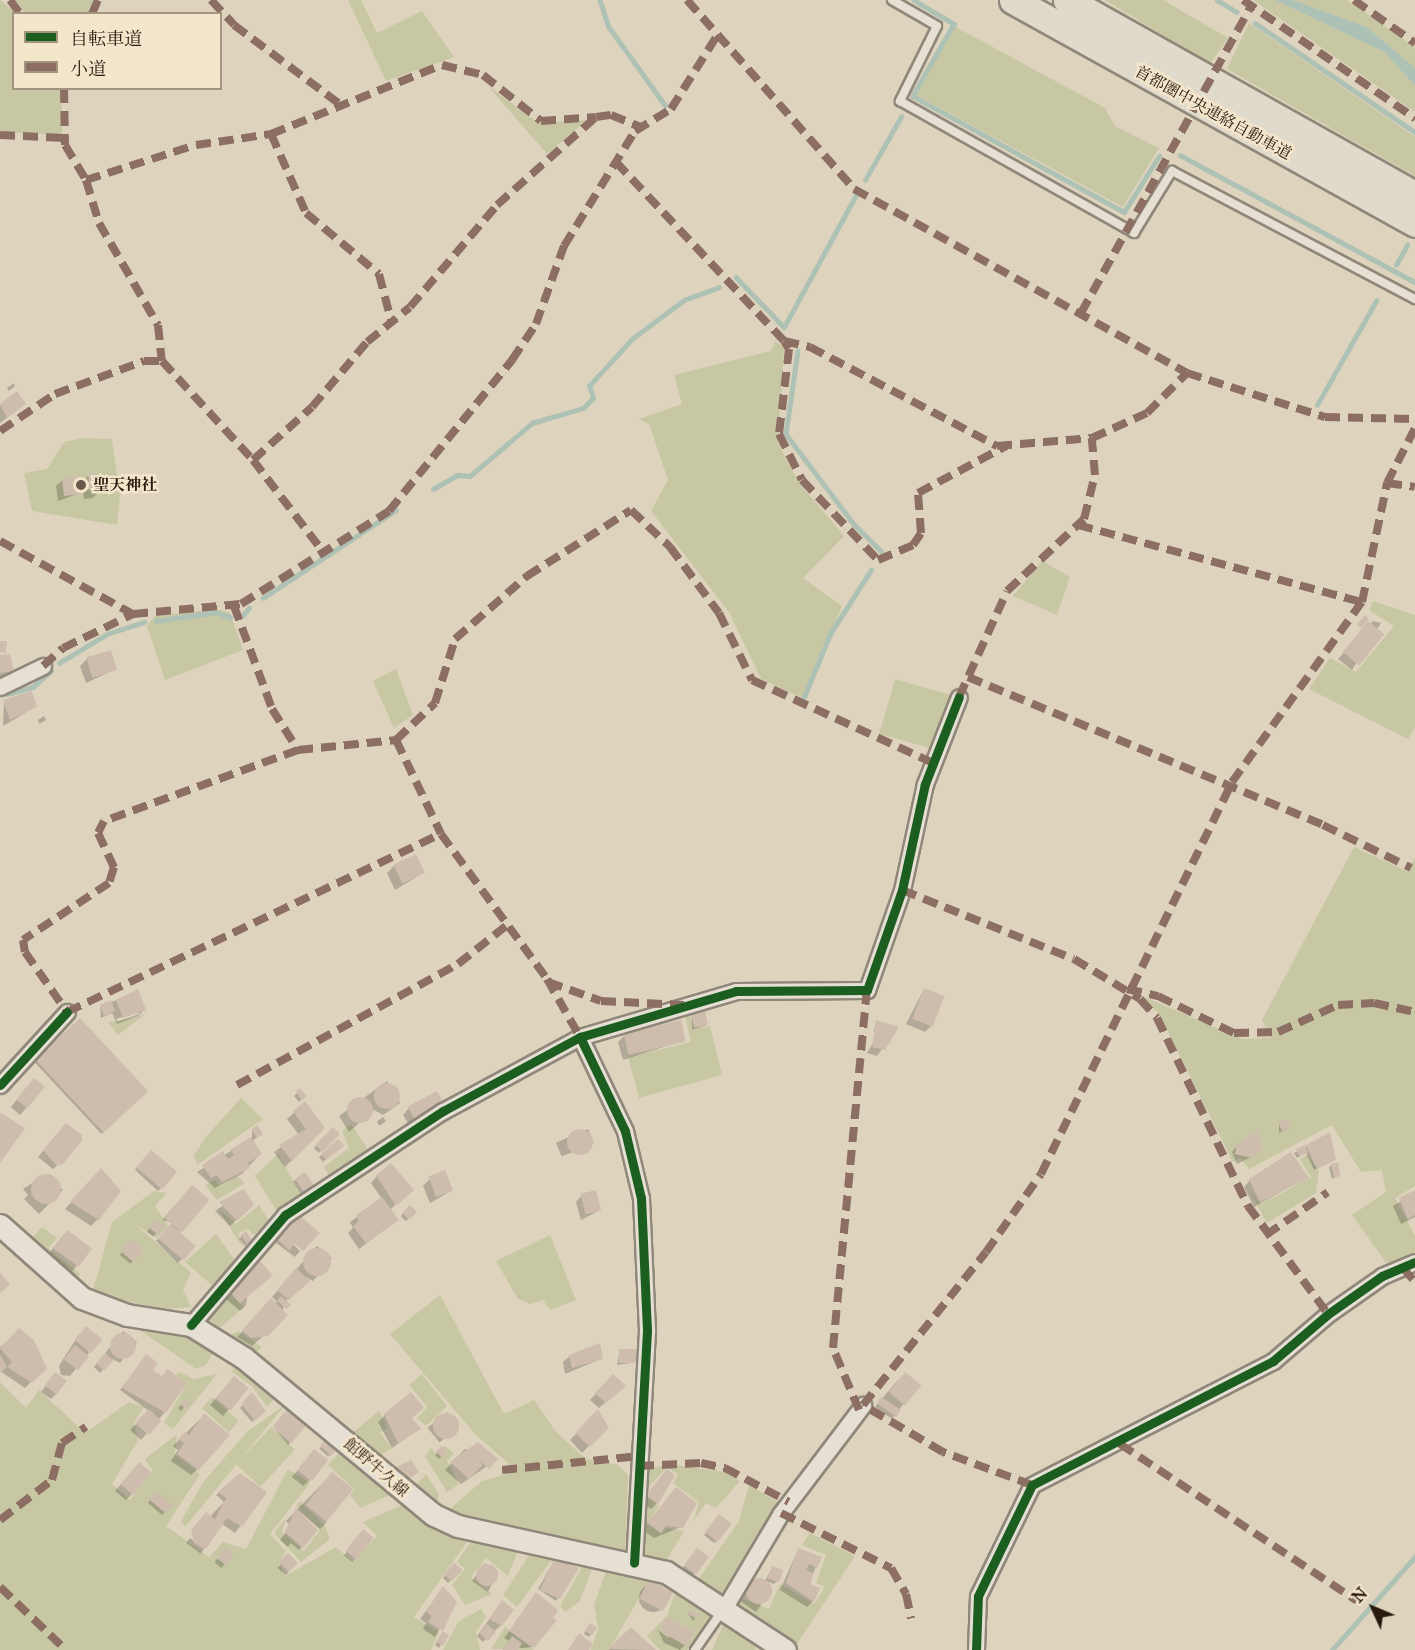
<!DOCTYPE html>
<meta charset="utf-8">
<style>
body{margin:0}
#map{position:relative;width:1415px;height:1650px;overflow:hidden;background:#ded3bd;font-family:"IM FELL Great Primer","Noto Serif JP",serif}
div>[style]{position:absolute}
.green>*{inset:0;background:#c7c8a3;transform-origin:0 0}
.water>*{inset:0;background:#aec1b5}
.shadow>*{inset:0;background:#0003;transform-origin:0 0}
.round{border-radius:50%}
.stream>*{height:4.5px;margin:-2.25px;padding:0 2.25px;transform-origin:2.25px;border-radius:2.25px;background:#aec1b5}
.building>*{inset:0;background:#cebdad;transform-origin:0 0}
.roads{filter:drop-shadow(2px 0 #8f8779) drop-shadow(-2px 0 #8f8779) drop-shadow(0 2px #8f8779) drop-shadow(0 -2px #8f8779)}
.lane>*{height:8px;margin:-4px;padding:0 4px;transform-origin:4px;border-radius:4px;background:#e5dfd4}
.street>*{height:15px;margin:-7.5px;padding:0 7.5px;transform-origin:7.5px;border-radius:7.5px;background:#e5dfd4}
.secondary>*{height:21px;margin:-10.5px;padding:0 10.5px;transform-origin:10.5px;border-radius:10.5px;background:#e5dfd4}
.highway>*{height:27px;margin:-13.5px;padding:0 13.5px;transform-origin:13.5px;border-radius:13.5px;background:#e0dacd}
.quiet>*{height:8px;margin-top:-4px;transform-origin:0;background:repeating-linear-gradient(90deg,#8d6e63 0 15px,transparent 0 23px)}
.cycleway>*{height:9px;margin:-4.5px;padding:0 4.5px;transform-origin:4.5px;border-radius:4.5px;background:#1b5e20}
.dots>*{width:16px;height:16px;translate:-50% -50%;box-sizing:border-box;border:3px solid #f3e6cb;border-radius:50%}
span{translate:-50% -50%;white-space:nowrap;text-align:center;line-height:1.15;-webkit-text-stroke:5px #f3e6cb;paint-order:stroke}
.street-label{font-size:16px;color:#281a0e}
.poi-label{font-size:16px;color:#281a0e;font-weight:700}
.left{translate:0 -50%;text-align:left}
.legend{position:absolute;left:12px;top:12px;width:210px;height:78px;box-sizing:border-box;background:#f3e6cb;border:2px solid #a2947f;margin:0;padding:8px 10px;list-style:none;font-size:18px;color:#281a0e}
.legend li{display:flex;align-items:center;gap:12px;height:30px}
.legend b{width:30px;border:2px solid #a2947f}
.north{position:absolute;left:1343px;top:1578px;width:60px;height:60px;-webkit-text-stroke:4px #f3e6cb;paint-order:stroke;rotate:314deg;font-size:16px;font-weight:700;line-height:24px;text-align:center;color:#281a0e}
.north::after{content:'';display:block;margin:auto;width:21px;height:27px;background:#281a0e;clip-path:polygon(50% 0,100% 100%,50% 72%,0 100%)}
</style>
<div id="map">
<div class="green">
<div style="clip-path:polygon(0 0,16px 13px,14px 88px,61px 89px,62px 135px,0 132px)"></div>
<div style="clip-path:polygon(15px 0,95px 0,89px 13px,25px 14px)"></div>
<div style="clip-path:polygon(348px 0,361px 0,377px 33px,422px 11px,454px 57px,386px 81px)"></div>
<div style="clip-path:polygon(1105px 0,1163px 0,1228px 38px,1210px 64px)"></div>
<div style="clip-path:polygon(1253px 0,1275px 0,1384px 52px,1415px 86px,1415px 112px)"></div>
<div style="clip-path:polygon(1293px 0,1347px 0,1415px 47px,1415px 68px,1367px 27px)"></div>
<div style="clip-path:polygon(1249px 23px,1415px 137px,1415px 176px,1227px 69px)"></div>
<div style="clip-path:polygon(954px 26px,1105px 108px,1115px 126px,1159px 148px,1123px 207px,916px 95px)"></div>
<div style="clip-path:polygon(488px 86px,538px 123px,587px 120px,547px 154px)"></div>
<div style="clip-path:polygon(775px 341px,784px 347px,778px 443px,799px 483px,844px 536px,803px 578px,842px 606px,803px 698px,761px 679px,729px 612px,651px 511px,668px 480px,649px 424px,639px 419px,682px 404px,674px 375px,771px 351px)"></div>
<div style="clip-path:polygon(83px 438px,112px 439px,120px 495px,117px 525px,32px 511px,24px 473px,47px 469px,64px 442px)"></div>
<div style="clip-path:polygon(1042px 561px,1070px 577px,1057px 615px,1013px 596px)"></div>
<div style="clip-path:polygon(1373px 601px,1415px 615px,1415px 727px,1408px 739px,1309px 689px,1330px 658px,1356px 672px,1394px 626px,1369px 610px)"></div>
<div style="clip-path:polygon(217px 609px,230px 613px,243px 650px,165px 680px,147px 626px,155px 616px)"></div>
<div style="clip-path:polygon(396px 669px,413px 715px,394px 728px,373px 681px)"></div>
<div style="left:895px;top:679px;width:60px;height:57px;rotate:16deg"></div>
<div style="clip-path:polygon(1354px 847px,1407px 871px,1415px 858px,1415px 1186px,1395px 1198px,1415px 1236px,1415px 1252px,1387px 1264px,1352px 1215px,1386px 1192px,1382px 1170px,1361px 1172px,1332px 1125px,1249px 1169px,1240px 1158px,1233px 1162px,1159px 1014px,1140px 995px,1242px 1039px,1271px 1038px,1262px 1020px)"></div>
<div style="clip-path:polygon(148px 1012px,118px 1035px,108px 1022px,135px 1018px)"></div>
<div style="clip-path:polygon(691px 1015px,694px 1029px,710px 1026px,722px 1075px,639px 1098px,628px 1057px,691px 1042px,685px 1016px)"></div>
<div style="clip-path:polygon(241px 1098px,263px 1119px,197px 1165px,194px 1156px,204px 1139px)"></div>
<div style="clip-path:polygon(351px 1124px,369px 1151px,330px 1178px,324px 1167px,349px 1148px,342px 1131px)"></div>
<div style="clip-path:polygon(278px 1154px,301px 1194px,278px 1213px,255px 1176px)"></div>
<div style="clip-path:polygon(1308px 1155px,1319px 1171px,1316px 1193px,1267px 1223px,1248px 1188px,1261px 1204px,1311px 1177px,1300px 1159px)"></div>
<div style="clip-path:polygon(237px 1176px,245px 1183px,217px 1200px,205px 1185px,216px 1180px,220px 1186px)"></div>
<div style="clip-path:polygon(154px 1191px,167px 1193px,155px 1206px,168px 1226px,157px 1238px,136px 1225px,191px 1273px,183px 1290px,191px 1307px,163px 1309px,92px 1294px,112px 1222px)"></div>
<div style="clip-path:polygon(259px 1205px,269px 1221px,254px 1235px,248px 1229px,238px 1233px,243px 1248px,217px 1207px,236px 1224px)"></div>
<div style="clip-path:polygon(42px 1227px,57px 1238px,48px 1248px,80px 1274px,75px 1282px,30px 1241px)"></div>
<div style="clip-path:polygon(216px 1234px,236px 1262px,214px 1287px,185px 1262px)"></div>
<div style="clip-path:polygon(550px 1235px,576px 1300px,550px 1310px,543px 1300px,530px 1304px,518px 1299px,496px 1261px)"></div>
<div style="clip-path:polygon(226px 1290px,244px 1307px,219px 1329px,205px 1315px)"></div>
<div style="clip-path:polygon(440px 1295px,504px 1414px,534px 1400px,556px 1432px,586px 1459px,618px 1465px,628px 1475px,625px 1551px,478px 1522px,450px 1509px,482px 1481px,517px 1471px,475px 1434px,390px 1334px)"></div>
<div style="clip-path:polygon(141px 1323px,168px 1329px,214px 1351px,206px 1365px,196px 1369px,140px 1330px)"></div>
<div style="clip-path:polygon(238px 1331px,262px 1347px,254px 1355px,231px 1335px)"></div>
<div style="clip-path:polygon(236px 1367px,277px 1396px,267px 1407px,253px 1387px,231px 1371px)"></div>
<div style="clip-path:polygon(180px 1372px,193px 1379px,217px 1374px,173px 1429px,164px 1423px,187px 1383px,176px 1375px)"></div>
<div style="clip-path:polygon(422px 1374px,447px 1406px,426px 1426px,417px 1418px,427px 1407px,409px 1385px)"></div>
<div style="clip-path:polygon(0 1382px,26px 1408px,39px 1390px,85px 1433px,129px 1402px,144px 1407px,134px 1422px,138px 1440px,112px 1484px,130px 1500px,153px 1471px,145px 1459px,177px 1434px,175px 1454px,200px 1474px,166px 1526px,209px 1557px,223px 1542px,246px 1549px,288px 1469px,310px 1483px,270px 1534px,286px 1551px,279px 1563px,285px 1576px,336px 1547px,353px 1562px,377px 1536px,363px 1522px,402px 1505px,442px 1531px,469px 1539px,414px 1617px,439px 1632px,431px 1650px,0 1650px)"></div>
<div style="left:212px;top:1397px;width:36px;height:15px;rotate:42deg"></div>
<div style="clip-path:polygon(286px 1404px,185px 1527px,181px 1521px,204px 1481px,247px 1432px)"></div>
<div style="clip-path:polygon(379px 1411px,388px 1427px,380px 1433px,392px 1448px,377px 1458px,350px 1435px)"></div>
<div style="left:271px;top:1427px;width:33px;height:51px;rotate:43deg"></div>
<div style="clip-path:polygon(445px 1446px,454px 1453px,447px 1461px,459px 1484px,447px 1492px,425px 1456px,431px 1448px,436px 1454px)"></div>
<div style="clip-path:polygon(341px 1451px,390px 1495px,360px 1508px,350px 1495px,354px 1489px,328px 1465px)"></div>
<div style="clip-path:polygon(675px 1465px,724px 1472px,740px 1481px,716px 1508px,706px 1503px,693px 1522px,699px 1502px,673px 1483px,678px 1474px,667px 1468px,643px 1492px,645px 1468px)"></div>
<div style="clip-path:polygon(426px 1474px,439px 1494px,436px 1506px,412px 1490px)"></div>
<div style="clip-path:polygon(749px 1485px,781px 1504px,724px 1597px,698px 1580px,739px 1521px)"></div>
<div style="clip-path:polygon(644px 1495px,659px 1506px,647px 1524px,661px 1534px,666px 1528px,684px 1531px,666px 1561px,637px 1552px)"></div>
<div style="clip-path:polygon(300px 1501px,325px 1526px,330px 1539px,301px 1562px,274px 1533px,286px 1518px,282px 1532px,304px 1551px,320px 1530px,296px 1506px)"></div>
<div style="clip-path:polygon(810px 1533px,855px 1556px,795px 1647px,733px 1607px,739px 1597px,769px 1609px,780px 1584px,814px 1604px,825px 1587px,816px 1583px,826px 1555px,802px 1545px)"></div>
<div style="clip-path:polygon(472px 1540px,519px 1548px,508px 1576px,486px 1558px,471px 1577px,492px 1594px,465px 1605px,452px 1585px,465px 1569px,457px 1562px)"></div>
<div style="clip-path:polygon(532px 1551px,553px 1558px,517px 1607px,503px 1595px)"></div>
<div style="clip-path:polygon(560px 1555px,594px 1564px,580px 1601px,565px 1612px,560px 1606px,582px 1567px)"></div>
<div style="clip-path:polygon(607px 1568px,655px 1576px,716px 1613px,687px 1650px,660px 1650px,647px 1636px,667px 1616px,675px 1594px,650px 1579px,609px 1650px,591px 1650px,598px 1628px,594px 1605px)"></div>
<div style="clip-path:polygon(481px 1609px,486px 1617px,476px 1632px,480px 1650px,443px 1650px,458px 1622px)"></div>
<div style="clip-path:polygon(725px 1621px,750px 1636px,756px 1650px,712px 1650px)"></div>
<div style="clip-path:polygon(505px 1627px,534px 1650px,491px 1649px)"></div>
</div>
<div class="water">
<div style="clip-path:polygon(1275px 0,1293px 0,1367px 27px,1415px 68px,1415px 86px,1384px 52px)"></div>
</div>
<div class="shadow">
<div style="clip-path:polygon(14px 383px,15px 386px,9px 391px,7px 388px)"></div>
<div style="clip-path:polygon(17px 393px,24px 404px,0 423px,0 405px)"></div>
<div style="clip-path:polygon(88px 476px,99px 491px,93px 498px,84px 499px,83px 492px,58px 501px,56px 486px,63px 480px,80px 485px)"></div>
<div style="clip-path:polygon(1373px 621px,1381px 623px,1352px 670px,1338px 659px)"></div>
<div style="clip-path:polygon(0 657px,12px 670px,0 678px)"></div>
<div style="clip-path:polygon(87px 659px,116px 669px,86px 683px,80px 666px)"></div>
<div style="clip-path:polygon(4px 701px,35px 707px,3px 726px)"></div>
<div style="clip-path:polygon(44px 716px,46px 720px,39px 724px,38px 720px)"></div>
<div style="clip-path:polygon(394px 866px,423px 873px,395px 890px,387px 873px)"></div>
<div style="clip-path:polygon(924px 989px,931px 1026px,925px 1032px,906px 1024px)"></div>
<div style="clip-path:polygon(evenodd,137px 991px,144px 1010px,138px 1016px,117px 1024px,112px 1013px,101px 1018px,100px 1007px,137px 991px,139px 1011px,139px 1014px,117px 1022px,116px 1019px,139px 1011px)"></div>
<div style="clip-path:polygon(692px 1014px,707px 1025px,692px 1030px)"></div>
<div style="left:80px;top:1020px;width:98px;height:62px;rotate:47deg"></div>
<div style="clip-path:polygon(877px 1022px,897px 1028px,877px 1056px,867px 1053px,882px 1028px,873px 1032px)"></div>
<div style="clip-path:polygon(625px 1035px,685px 1040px,623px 1060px,618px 1042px)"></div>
<div style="clip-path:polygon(387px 1081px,400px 1103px,383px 1115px,374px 1110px,349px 1132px,339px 1116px)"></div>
<div style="clip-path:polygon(27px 1087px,43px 1088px,20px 1115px,11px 1107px)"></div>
<div style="clip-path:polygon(300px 1090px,305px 1096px,299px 1102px,294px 1096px)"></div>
<div style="clip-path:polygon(305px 1103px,323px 1128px,285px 1167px,274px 1152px,299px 1135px,287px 1119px)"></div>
<div style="clip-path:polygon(442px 1104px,409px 1125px,403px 1115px,409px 1108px)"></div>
<div style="left:383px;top:1117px;width:5px;height:8px;rotate:53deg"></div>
<div style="clip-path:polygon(1279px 1123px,1289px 1128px,1279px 1133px)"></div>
<div style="clip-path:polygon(63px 1127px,60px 1163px,53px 1169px,38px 1157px)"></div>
<div style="left:333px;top:1129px;width:7px;height:27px;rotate:45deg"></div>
<div style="left:588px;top:1129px;width:15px;height:35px;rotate:67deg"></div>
<div style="clip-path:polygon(252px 1131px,259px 1136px,252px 1141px,260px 1154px,242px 1174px,215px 1188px,197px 1172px,252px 1138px)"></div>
<div style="clip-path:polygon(338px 1141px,339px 1149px,323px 1162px,319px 1157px)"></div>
<div style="clip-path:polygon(1238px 1145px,1255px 1155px,1237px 1164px,1232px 1152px)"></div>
<div style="clip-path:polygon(1307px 1146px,1335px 1160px,1314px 1170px,1306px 1153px,1297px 1158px,1294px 1153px)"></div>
<div style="clip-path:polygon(145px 1158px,175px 1172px,158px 1191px,135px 1170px)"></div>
<div style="clip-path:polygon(1331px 1165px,1338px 1176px,1332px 1179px,1329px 1168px)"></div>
<div style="clip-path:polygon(46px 1174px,63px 1190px,39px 1214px,24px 1199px,28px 1195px,23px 1189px)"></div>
<div style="left:305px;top:1174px;width:15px;height:14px;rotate:58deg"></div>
<div style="clip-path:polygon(377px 1176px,411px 1189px,390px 1210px,397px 1220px,359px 1249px,348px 1233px,353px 1228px,350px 1222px,382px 1199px,371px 1183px)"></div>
<div style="clip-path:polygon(94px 1177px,98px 1219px,91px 1226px,65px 1209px)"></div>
<div style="clip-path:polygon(1307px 1177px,1254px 1207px,1244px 1187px,1250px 1180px)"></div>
<div style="clip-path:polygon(430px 1179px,451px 1191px,430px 1203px,423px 1186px)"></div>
<div style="clip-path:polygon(244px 1191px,252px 1205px,230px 1226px,215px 1211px)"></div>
<div style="clip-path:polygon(1415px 1192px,1415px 1217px,1401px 1224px,1393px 1206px)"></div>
<div style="clip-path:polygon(186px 1193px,179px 1234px,194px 1246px,178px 1263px,156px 1241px,173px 1223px,162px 1220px)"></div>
<div style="clip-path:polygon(582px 1195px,600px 1210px,581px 1220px,576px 1202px)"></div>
<div style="left:410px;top:1207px;width:7px;height:13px;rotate:45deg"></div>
<div style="clip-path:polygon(298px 1216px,293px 1244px,300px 1251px,295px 1257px,272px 1240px)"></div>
<div style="left:156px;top:1221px;width:8px;height:14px;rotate:40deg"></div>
<div style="clip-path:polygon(242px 1236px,250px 1241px,245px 1246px,239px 1239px)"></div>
<div style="clip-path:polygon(61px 1238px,90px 1249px,71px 1273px,47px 1256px)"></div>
<div style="left:131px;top:1241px;width:14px;height:18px;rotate:39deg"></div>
<div style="clip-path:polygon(317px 1246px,332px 1258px,313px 1281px,301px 1275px,306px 1279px,285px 1302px,280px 1321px,252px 1346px,237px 1337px,265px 1307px,277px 1302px,272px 1297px)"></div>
<div style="clip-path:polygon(251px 1266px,246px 1305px,240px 1311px,225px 1298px)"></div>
<div style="clip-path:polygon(19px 1331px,41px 1372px,25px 1388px,0 1371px,0 1347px)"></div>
<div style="clip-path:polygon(123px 1331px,137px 1342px,120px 1363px,112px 1359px,100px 1373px,94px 1367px)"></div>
<div style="clip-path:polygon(79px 1334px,89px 1353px,70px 1376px,61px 1375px,59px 1366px)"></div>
<div style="clip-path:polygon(620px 1350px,637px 1362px,617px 1365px)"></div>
<div style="clip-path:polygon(146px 1356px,149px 1373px,159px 1380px,165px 1412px,141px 1440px,130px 1430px,149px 1411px,120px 1390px)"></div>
<div style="clip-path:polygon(570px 1356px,601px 1359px,565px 1374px,563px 1362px)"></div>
<div style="clip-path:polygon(55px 1374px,57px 1393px,51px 1399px,41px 1392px)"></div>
<div style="clip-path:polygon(613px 1376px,617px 1392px,599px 1408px,590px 1400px)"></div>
<div style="clip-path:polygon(898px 1380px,918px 1385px,892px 1419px,875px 1407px)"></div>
<div style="clip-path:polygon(228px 1384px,247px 1388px,223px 1416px,210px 1405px)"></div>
<div style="clip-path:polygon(251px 1395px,264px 1410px,252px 1422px,240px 1408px)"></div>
<div style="left:185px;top:1401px;width:4px;height:10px;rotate:45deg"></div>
<div style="clip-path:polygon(598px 1411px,607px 1427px,582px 1453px,570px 1440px)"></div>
<div style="left:447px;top:1412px;width:19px;height:25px;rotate:51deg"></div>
<div style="clip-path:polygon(204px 1415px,198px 1469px,191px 1475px,171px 1461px,178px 1450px,173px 1446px)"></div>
<div style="clip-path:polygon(385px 1415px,410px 1419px,419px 1429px,392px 1448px,378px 1422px)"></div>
<div style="clip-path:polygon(274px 1428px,296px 1436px,288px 1445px)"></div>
<div style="left:328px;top:1439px;width:12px;height:13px;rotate:42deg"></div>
<div style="clip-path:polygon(442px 1448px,446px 1453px,439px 1459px,435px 1455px)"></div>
<div style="clip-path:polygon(465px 1449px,496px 1460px,461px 1484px,445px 1470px)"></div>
<div style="clip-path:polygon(308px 1458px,310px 1480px,303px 1486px,292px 1477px)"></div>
<div style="clip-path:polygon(133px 1470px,132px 1494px,126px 1500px,115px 1491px)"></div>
<div style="clip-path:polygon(240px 1474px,265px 1492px,235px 1533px,222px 1524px,206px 1547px,192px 1535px,224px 1502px,216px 1495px)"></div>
<div style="clip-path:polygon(661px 1477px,657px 1503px,651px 1509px,641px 1502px)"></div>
<div style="clip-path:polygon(326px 1480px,326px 1523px,320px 1529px,300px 1512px,316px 1531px,299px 1550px,291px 1543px,288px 1547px,280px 1540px,291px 1526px,286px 1521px)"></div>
<div style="clip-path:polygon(670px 1495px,681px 1527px,654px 1538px,642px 1530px)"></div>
<div style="clip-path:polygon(153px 1496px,165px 1512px,162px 1515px,148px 1503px)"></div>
<div style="clip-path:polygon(717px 1519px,717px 1541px,714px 1543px,704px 1535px)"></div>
<div style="left:363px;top:1531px;width:11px;height:31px;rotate:38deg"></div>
<div style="left:190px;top:1538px;width:18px;height:6px;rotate:38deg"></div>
<div style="left:225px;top:1550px;width:9px;height:16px;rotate:41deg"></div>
<div style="clip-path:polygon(798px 1550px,816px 1567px,808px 1585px,813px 1601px,807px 1607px,780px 1590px)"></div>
<div style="left:288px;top:1556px;width:11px;height:16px;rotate:41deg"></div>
<div style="clip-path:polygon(691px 1557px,695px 1573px,689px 1580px,679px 1573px)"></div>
<div style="clip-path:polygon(555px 1559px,577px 1569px,556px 1601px,538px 1589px)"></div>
<div style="clip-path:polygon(485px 1563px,498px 1571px,488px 1592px,472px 1581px)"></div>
<div style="clip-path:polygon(451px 1567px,460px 1570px,448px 1583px,443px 1578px)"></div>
<div style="clip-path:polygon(772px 1568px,777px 1581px,774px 1584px,765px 1581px)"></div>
<div style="clip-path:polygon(752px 1578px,772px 1589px,756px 1612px,739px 1600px)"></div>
<div class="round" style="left:639px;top:1584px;width:28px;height:28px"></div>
<div style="clip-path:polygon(443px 1588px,455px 1602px,435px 1637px,423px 1629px,426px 1623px,420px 1619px)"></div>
<div style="clip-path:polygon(536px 1594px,533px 1647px,503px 1650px,509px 1641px,504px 1638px)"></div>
<div style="clip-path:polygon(502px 1602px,501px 1625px,483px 1642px,477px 1636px)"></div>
<div style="clip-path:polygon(688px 1613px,698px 1615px,693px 1621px)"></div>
<div style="clip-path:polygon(663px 1622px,685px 1645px,680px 1650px,664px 1643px,658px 1630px,669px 1638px,669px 1634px)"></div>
<div style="clip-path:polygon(587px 1628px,591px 1634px,589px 1637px,584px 1634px)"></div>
<div style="clip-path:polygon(631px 1629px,654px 1650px,609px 1650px)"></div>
<div style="clip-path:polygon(442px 1633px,447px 1635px,439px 1648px,435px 1645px)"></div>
</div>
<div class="stream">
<div style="left:600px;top:0;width:28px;rotate:72deg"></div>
<div style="left:609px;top:27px;width:96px;rotate:54.3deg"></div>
<div style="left:914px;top:0;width:47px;rotate:31deg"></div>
<div style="left:954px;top:24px;width:83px;rotate:119.7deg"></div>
<div style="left:913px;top:96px;width:241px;rotate:28.8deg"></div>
<div style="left:1124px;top:212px;width:66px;rotate:-58deg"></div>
<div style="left:1217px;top:0;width:23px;rotate:31deg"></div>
<div style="left:1255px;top:23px;width:194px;rotate:34.3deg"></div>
<div style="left:1180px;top:155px;width:267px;rotate:28.4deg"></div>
<div style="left:865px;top:180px;width:73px;rotate:-60.3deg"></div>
<div style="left:1396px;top:265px;width:23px;rotate:-61deg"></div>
<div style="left:736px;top:277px;width:69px;rotate:46.2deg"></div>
<div style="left:784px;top:327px;width:150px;rotate:-61.4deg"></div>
<div style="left:798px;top:351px;width:84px;rotate:98.2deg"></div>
<div style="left:786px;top:434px;width:111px;rotate:53deg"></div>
<div style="left:853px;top:523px;width:40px;rotate:45deg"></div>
<div style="left:1317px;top:405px;width:120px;rotate:-60.4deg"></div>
<div style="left:433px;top:489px;width:28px;rotate:-30deg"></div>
<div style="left:457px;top:475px;width:13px;rotate:4deg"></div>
<div style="left:470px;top:476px;width:82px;rotate:-40.5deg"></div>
<div style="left:532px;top:423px;width:53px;rotate:-16.4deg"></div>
<div style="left:583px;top:408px;width:14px;rotate:-45deg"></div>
<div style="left:593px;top:398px;width:13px;rotate:-108deg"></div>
<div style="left:589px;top:386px;width:65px;rotate:-47.5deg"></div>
<div style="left:633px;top:338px;width:64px;rotate:-36.7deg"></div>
<div style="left:684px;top:300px;width:37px;rotate:-20deg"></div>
<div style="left:263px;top:598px;width:159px;rotate:-33.5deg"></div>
<div style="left:243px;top:615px;width:9px;rotate:-49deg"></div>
<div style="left:156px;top:621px;width:61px;rotate:-8.5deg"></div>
<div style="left:216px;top:612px;width:15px;rotate:20deg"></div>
<div style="left:59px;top:663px;width:56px;rotate:-31.1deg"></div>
<div style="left:107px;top:634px;width:39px;rotate:-18deg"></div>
<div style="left:7px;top:694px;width:27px;rotate:-15deg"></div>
<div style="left:33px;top:687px;width:24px;rotate:-42deg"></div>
<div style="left:802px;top:702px;width:74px;rotate:-67.6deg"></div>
<div style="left:830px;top:634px;width:76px;rotate:-57.4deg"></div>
<div style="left:1332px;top:1650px;width:125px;rotate:-48.3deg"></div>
</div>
<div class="building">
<div style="clip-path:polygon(17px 391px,26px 404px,7px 418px,0 404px)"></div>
<div style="clip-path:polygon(98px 473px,101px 492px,82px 488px,82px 494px,64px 496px,62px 479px,80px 476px,81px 483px,89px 482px,88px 474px)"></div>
<div style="clip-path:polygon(1365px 615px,1369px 619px,1361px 628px,1357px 625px)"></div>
<div style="left:1368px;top:621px;width:21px;height:40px;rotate:39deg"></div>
<div style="clip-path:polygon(0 641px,7px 641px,6px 653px,0 652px)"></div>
<div style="left:111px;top:650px;width:21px;height:26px;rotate:73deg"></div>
<div style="clip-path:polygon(10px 654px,14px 671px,0 673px,0 655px)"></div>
<div style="clip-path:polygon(32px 691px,37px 707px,10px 720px,3px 700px)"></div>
<div style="left:416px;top:854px;width:21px;height:25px;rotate:65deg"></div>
<div style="left:924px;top:988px;width:22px;height:33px;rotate:21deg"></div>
<div style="clip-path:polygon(138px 989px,146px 1010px,123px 1018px,116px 1000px)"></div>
<div style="clip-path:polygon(111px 1000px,115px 1011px,104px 1016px,100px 1005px)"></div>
<div style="left:705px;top:1010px;width:15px;height:14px;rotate:79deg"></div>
<div style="left:80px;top:1018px;width:100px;height:61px;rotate:47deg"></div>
<div style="left:681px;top:1020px;width:22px;height:59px;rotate:77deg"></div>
<div style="clip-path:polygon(876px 1020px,899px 1027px,885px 1050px,872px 1047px)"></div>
<div style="left:34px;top:1078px;width:14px;height:28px;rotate:39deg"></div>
<div class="round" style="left:374px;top:1083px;width:26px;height:26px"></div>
<div style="clip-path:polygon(300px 1088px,307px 1096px,302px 1100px,296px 1092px)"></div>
<div style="left:437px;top:1091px;width:15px;height:33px;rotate:62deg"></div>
<div class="round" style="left:347px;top:1097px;width:26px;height:26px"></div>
<div style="clip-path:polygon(305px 1101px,325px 1128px,292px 1161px,279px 1145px,306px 1129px,293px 1111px)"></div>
<div style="clip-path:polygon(1px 1113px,25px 1128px,0 1163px,0 1115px)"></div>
<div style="clip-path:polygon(1288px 1119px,1290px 1128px,1282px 1131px,1278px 1122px)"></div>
<div style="clip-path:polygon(66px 1123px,82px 1135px,82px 1141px,62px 1165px,56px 1165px,43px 1150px)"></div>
<div style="clip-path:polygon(257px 1125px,263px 1134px,257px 1138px,251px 1130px)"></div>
<div style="left:333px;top:1127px;width:10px;height:25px;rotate:45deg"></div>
<div class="round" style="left:567px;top:1129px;width:26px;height:26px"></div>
<div style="clip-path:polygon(1258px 1131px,1263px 1149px,1252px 1158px,1235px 1154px,1237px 1144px)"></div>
<div style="clip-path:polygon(1330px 1132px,1336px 1160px,1317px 1169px,1306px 1145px)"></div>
<div style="clip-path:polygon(251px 1137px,262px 1154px,248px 1163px,250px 1168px,222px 1182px,217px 1175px,211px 1178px,202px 1165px,223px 1151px,228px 1159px,234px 1155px,230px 1150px)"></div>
<div style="clip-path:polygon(338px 1139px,344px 1146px,326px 1160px,321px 1154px)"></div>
<div style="clip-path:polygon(1305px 1145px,1308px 1153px,1299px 1156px,1296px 1149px)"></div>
<div style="left:151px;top:1150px;width:34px;height:23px;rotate:40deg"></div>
<div style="clip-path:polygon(1291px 1152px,1309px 1178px,1260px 1202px,1249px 1179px)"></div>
<div style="clip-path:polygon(1338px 1162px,1340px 1176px,1334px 1177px,1331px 1164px)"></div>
<div style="clip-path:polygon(391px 1163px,414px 1190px,396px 1206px,376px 1175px)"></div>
<div style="clip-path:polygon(101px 1168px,121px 1191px,99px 1220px,70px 1202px)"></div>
<div style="left:445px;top:1170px;width:22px;height:18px;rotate:69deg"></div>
<div style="left:305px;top:1172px;width:18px;height:12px;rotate:56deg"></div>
<div class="round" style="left:31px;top:1174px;width:30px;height:30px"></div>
<div style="left:192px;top:1185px;width:23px;height:43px;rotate:40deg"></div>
<div style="clip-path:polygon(244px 1189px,254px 1205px,237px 1221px,219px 1202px)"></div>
<div style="left:596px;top:1190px;width:21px;height:16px;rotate:76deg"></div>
<div style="clip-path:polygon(1415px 1190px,1415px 1215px,1408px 1219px,1399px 1198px)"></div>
<div style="clip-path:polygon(382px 1197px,399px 1220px,366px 1243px,353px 1226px,359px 1221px,356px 1215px)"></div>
<div style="left:410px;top:1205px;width:10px;height:11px;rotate:45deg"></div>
<div style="clip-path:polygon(298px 1214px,320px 1233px,303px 1251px,295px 1244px,289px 1250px,274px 1236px)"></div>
<div style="left:156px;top:1219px;width:11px;height:11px;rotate:41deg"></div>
<div style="left:170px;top:1224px;width:34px;height:19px;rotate:40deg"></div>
<div style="left:67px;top:1230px;width:31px;height:23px;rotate:36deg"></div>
<div style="clip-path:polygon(246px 1231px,252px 1241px,248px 1245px,241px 1235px)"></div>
<div style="left:131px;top:1239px;width:17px;height:16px;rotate:40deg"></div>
<div class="round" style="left:303px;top:1248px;width:28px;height:28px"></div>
<div style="left:258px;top:1258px;width:23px;height:43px;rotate:50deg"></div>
<div style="clip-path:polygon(296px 1268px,310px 1281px,289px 1300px,277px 1290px)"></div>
<div style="clip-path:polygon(0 1272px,10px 1285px,0 1293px)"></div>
<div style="left:281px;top:1296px;width:13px;height:6px;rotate:42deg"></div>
<div style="clip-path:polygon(271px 1298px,288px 1315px,268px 1336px,251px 1338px,242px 1330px)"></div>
<div style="left:86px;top:1326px;width:21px;height:18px;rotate:39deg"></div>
<div style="clip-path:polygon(19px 1328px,34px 1340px,47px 1369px,32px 1383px,7px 1367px,12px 1362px,0 1348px)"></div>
<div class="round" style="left:110px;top:1333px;width:26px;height:26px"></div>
<div style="clip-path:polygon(600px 1343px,603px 1359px,572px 1368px,569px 1355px)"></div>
<div style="left:75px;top:1345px;width:18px;height:18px;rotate:38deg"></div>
<div style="left:619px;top:1349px;width:20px;height:14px"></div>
<div style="left:105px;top:1353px;width:11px;height:14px;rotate:41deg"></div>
<div style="clip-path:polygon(146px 1354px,158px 1363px,153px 1370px,162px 1376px,167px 1369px,187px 1383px,166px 1413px,122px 1388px)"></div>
<div style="clip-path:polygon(0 1355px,7px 1367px,0 1373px)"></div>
<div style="left:55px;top:1372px;width:15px;height:17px;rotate:37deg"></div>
<div style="left:905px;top:1372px;width:21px;height:26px;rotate:39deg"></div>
<div style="clip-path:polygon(613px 1374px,626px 1386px,606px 1403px,595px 1393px)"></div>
<div style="left:234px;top:1376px;width:19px;height:29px;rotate:39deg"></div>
<div style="clip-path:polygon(252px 1392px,266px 1411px,255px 1421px,241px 1404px)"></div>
<div style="clip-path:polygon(411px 1392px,424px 1408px,412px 1418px,421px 1429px,398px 1443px,384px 1414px)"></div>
<div style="clip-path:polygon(881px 1397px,901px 1410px,896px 1417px,877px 1403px)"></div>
<div style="clip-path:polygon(185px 1398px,191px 1404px,185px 1409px,180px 1404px)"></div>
<div style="left:289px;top:1407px;width:25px;height:26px;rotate:40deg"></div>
<div style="clip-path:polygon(149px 1409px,161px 1421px,149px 1435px,135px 1423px)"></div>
<div style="clip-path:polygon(598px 1409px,609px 1428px,590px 1447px,575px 1433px)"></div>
<div style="clip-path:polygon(204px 1413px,230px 1435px,199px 1470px,177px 1454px,184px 1443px,178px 1439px,185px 1432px,189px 1435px)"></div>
<div class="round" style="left:433px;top:1413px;width:26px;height:26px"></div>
<div style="left:328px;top:1437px;width:15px;height:12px;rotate:42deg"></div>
<div style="clip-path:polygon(478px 1442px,498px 1459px,489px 1469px,478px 1459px,483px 1465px,469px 1479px,450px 1462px)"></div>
<div style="left:442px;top:1446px;width:9px;height:8px;rotate:49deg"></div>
<div style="left:314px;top:1449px;width:18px;height:27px;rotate:38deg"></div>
<div style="clip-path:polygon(411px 1460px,419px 1472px,404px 1482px,395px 1468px)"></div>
<div style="left:139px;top:1462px;width:17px;height:29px;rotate:40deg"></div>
<div style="clip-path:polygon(667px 1469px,675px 1475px,658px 1504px,646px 1495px)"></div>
<div style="left:332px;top:1472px;width:27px;height:42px;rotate:39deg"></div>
<div style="clip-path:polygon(240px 1473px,267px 1492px,242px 1527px,227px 1518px,206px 1549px,194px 1543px,191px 1530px,206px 1512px,215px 1519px,226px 1498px,218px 1492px)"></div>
<div style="clip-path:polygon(676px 1487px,697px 1503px,683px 1528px,666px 1526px,661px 1533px,648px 1523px)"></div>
<div style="left:156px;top:1491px;width:22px;height:11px;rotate:39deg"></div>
<div style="clip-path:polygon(296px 1508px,318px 1530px,303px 1548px,285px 1532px)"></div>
<div style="left:719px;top:1514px;width:16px;height:23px;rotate:38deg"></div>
<div style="left:363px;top:1529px;width:14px;height:28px;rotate:39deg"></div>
<div style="left:225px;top:1548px;width:11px;height:13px;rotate:38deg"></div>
<div style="left:697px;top:1548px;width:15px;height:22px;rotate:37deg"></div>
<div style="clip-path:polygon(798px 1548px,822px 1557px,817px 1568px,809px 1564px,806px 1570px,814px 1574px,810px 1584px,820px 1588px,814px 1602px,786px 1583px)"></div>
<div style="left:288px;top:1553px;width:14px;height:13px;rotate:45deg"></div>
<div style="clip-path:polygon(555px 1557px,579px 1568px,560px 1599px,540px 1590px)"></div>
<div style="clip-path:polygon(454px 1563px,463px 1570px,452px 1581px,444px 1575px)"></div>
<div class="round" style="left:476px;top:1564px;width:22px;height:22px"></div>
<div style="left:772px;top:1566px;width:12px;height:13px;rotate:20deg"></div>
<div class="round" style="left:746px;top:1578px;width:26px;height:26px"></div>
<div style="left:649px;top:1580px;width:27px;height:21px;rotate:28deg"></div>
<div style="clip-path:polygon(443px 1586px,457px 1602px,443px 1631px,449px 1635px,443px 1646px,437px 1642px,443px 1631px,428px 1622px,432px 1616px,426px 1612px)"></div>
<div style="clip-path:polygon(536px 1592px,558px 1610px,553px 1618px,557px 1620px,534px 1648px,509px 1631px)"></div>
<div style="clip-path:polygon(502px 1600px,514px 1610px,502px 1626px,489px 1619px)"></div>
<div style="left:690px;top:1609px;width:12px;height:5px;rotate:31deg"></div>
<div style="clip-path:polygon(665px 1617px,694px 1631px,686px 1646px,665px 1634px,660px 1627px)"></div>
<div style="clip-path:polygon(590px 1623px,597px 1628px,592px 1635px,585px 1631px)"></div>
<div style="left:487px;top:1624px;width:12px;height:12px;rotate:42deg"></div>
<div style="clip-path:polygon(631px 1627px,656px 1650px,608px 1649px)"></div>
<div style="clip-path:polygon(579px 1633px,593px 1644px,589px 1650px,568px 1650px)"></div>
<div style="clip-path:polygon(512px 1636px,522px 1643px,518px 1650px,503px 1650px)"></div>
</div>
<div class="roads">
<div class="lane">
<div style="left:892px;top:0;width:52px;rotate:30deg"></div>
<div style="left:937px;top:26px;width:84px;rotate:116.3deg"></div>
<div style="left:900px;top:101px;width:269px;rotate:29.4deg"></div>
<div style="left:1134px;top:233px;width:73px;rotate:-58.5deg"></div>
<div style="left:1172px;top:171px;width:275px;rotate:27.8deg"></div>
<div style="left:695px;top:1650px;width:47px;rotate:-55.3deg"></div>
</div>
<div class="street">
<div style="left:0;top:687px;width:48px;rotate:-26deg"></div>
<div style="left:580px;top:1037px;width:104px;rotate:64.4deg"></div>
<div style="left:625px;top:1131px;width:69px;rotate:76.6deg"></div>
<div style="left:641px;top:1198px;width:133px;rotate:87.4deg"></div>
<div style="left:647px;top:1331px;width:232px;rotate:93.2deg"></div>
<div style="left:0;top:1085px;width:99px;rotate:-47.5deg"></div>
<div style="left:191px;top:1325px;width:145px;rotate:-49.5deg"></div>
<div style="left:285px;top:1215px;width:189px;rotate:-33.4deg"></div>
<div style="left:443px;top:1111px;width:156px;rotate:-28.4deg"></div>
<div style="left:580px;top:1037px;width:163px;rotate:-16.4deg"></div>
<div style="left:736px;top:991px;width:131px;rotate:-0.4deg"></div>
<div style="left:867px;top:990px;width:106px;rotate:-70.7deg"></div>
<div style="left:902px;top:890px;width:108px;rotate:-77.8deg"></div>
<div style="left:925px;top:784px;width:93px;rotate:-68.7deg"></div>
<div style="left:725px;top:1607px;width:109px;rotate:-59.2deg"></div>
<div style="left:781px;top:1513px;width:136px;rotate:-52.8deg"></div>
<div style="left:976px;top:1650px;width:54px;rotate:-87.9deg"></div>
<div style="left:978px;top:1596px;width:123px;rotate:-64.1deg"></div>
<div style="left:1032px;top:1485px;width:271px;rotate:-27.2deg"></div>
<div style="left:1273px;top:1361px;width:72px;rotate:-40.5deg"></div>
<div style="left:1328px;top:1314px;width:66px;rotate:-35.1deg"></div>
<div style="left:1382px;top:1276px;width:36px;rotate:-23deg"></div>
</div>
<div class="secondary">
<div style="left:0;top:1225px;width:110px;rotate:41.7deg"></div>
<div style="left:82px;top:1298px;width:48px;rotate:20.7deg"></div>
<div style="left:127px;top:1315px;width:65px;rotate:8.9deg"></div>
<div style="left:191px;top:1325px;width:62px;rotate:31.9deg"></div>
<div style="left:244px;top:1358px;width:246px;rotate:39.6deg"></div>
<div style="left:434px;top:1515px;width:26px;rotate:25deg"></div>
<div style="left:458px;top:1526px;width:213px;rotate:12.5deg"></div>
<div style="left:666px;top:1572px;width:142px;rotate:33.2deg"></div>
</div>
<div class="highway">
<div style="left:1013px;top:0;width:460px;rotate:29deg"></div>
<div style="left:1067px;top:0;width:399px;rotate:29.3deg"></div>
</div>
</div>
<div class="quiet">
<div style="left:10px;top:0;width:17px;rotate:54deg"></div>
<div style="left:211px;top:0;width:34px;rotate:47deg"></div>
<div style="left:234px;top:25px;width:134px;rotate:36.8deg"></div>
<div style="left:687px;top:0;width:252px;rotate:48.5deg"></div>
<div style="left:854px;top:189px;width:380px;rotate:28.9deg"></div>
<div style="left:1187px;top:373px;width:145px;rotate:17.7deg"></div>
<div style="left:1325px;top:417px;width:90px;rotate:1.3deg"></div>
<div style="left:1243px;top:0;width:209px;rotate:34.5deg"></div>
<div style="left:1354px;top:0;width:75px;rotate:35.2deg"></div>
<div style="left:92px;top:14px;width:15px;rotate:-67deg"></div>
<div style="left:64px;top:88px;width:57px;rotate:89deg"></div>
<div style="left:65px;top:145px;width:41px;rotate:59deg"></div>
<div style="left:86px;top:180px;width:45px;rotate:73.2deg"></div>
<div style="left:99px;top:223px;width:118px;rotate:60deg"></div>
<div style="left:158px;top:325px;width:36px;rotate:84deg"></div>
<div style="left:162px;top:361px;width:134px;rotate:47.4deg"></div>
<div style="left:253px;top:460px;width:117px;rotate:52.6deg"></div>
<div style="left:271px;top:134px;width:86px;rotate:66.1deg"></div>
<div style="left:306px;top:213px;width:95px;rotate:39.9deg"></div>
<div style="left:379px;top:274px;width:48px;rotate:75.4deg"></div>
<div style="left:0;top:135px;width:65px;rotate:2.6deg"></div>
<div style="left:616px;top:162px;width:245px;rotate:46.8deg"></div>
<div style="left:784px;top:341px;width:27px;rotate:13deg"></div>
<div style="left:810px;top:347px;width:212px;rotate:27.9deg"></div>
<div style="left:997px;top:446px;width:95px;rotate:-4.8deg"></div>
<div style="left:86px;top:180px;width:115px;rotate:-17.7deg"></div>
<div style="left:196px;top:145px;width:76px;rotate:-8.3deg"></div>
<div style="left:271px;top:134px;width:184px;rotate:-22deg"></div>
<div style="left:442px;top:65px;width:42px;rotate:13.7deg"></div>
<div style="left:483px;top:75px;width:74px;rotate:38.4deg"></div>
<div style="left:541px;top:121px;width:55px;rotate:-4.2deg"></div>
<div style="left:1081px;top:313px;width:352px;rotate:-61deg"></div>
<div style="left:784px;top:341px;width:9px;rotate:58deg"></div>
<div style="left:789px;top:349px;width:86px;rotate:96.7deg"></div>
<div style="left:779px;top:434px;width:51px;rotate:63.4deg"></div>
<div style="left:802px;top:480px;width:110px;rotate:46.5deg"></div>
<div style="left:878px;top:560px;width:38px;rotate:-23deg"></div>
<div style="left:913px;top:545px;width:14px;rotate:-56deg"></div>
<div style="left:921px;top:533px;width:40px;rotate:-94.3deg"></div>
<div style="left:918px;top:493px;width:100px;rotate:-28.1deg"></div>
<div style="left:0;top:431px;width:66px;rotate:-33.9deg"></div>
<div style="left:55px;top:394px;width:95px;rotate:-20.3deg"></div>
<div style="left:144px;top:361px;width:18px"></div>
<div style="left:253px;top:460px;width:79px;rotate:-41.9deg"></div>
<div style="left:312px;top:407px;width:85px;rotate:-49.8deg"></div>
<div style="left:367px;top:342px;width:55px;rotate:-39.1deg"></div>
<div style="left:410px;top:307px;width:134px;rotate:-49.5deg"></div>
<div style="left:497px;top:205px;width:132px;rotate:-41.6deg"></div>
<div style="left:596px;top:117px;width:15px;rotate:-8deg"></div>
<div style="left:611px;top:115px;width:32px;rotate:22deg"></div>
<div style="left:1387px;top:483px;width:28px;rotate:8deg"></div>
<div style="left:1078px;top:525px;width:294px;rotate:15.2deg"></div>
<div style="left:0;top:541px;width:152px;rotate:28.8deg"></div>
<div style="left:234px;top:606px;width:110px;rotate:69.7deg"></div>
<div style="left:272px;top:709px;width:49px;rotate:57.6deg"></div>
<div style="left:298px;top:750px;width:99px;rotate:-5.8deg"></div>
<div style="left:396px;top:740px;width:104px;rotate:64.4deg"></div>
<div style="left:441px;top:834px;width:180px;rotate:53.8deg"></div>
<div style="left:547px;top:979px;width:67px;rotate:60.4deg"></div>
<div style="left:43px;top:666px;width:27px;rotate:-42deg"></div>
<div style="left:63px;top:648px;width:78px;rotate:-25.9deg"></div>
<div style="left:133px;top:614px;width:108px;rotate:-5.3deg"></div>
<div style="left:241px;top:604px;width:175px;rotate:-32.1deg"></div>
<div style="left:389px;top:511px;width:195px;rotate:-50.8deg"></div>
<div style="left:512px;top:360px;width:43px;rotate:-56.3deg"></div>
<div style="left:536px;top:324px;width:83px;rotate:-70.3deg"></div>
<div style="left:564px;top:246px;width:135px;rotate:-58.3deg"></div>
<div style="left:635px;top:131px;width:42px;rotate:-31.4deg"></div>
<div style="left:671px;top:109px;width:89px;rotate:-57.9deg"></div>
<div style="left:968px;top:677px;width:385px;rotate:22.6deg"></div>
<div style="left:1323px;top:825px;width:98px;rotate:26deg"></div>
<div style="left:959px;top:697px;width:116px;rotate:-65.6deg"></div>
<div style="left:1007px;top:591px;width:105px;rotate:-43.1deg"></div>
<div style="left:1084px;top:519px;width:45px;rotate:-76deg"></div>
<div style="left:1095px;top:475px;width:37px;rotate:-95deg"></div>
<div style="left:1092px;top:438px;width:60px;rotate:-24.4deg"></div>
<div style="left:1147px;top:413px;width:57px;rotate:-45deg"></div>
<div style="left:396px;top:740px;width:54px;rotate:-43.5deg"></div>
<div style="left:435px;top:703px;width:67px;rotate:-72.6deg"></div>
<div style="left:455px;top:639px;width:96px;rotate:-41.2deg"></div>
<div style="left:527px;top:576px;width:123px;rotate:-32.4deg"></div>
<div style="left:631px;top:510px;width:54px;rotate:43.5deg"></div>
<div style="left:670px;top:547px;width:82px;rotate:53.4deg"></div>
<div style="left:719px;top:613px;width:75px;rotate:63.8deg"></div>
<div style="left:752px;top:680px;width:199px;rotate:24.6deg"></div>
<div style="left:298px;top:750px;width:207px;rotate:159.9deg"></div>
<div style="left:104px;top:821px;width:13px;rotate:117deg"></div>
<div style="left:98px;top:833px;width:38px;rotate:65deg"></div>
<div style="left:114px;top:867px;width:17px;rotate:107deg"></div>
<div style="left:109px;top:883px;width:103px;rotate:146.5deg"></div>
<div style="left:23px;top:940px;width:12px;rotate:81deg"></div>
<div style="left:25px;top:952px;width:73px;rotate:55deg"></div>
<div style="left:67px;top:1012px;width:414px;rotate:-25.5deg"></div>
<div style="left:902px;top:890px;width:185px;rotate:21.9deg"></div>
<div style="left:1074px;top:959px;width:77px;rotate:31.2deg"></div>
<div style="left:1140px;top:999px;width:25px;rotate:48deg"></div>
<div style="left:1157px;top:1018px;width:209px;rotate:64.2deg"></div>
<div style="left:1248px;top:1206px;width:134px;rotate:53.5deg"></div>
<div style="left:548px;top:982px;width:56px;rotate:19.7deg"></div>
<div style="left:601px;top:1001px;width:83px;rotate:2.8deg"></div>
<div style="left:1127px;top:989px;width:32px;rotate:13deg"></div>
<div style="left:1158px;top:996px;width:85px;rotate:26deg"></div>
<div style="left:1234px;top:1033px;width:44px;rotate:-1.3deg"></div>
<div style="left:1278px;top:1032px;width:66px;rotate:-24.2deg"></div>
<div style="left:1338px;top:1005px;width:36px;rotate:-3deg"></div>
<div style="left:1374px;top:1003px;width:42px;rotate:12.4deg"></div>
<div style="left:237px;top:1085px;width:252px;rotate:-28.7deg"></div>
<div style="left:458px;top:964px;width:63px;rotate:-38.5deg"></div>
<div style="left:1266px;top:1235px;width:75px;rotate:-34.7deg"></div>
<div style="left:1403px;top:1268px;width:18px;rotate:49deg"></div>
<div style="left:859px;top:1410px;width:67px;rotate:-112.8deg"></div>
<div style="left:833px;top:1348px;width:360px;rotate:-84.6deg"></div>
<div style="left:1120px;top:1444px;width:284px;rotate:33.5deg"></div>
<div style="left:639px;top:1466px;width:62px;rotate:-2.8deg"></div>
<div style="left:701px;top:1463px;width:25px;rotate:12deg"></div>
<div style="left:725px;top:1468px;width:72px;rotate:28deg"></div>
<div style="left:502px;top:1470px;width:138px;rotate:-5.8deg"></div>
<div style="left:1032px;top:1485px;width:95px;rotate:-159.7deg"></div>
<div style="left:943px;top:1452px;width:93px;rotate:-149.6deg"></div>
<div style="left:863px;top:1405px;width:196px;rotate:-51.2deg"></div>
<div style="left:986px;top:1252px;width:95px;rotate:-54.8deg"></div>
<div style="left:1041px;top:1174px;width:436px;rotate:-64deg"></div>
<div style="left:1232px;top:782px;width:222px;rotate:-54.2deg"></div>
<div style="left:1362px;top:602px;width:122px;rotate:-78.1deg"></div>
<div style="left:1387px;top:483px;width:62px;rotate:-63deg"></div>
<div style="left:781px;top:1513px;width:123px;rotate:26.6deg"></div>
<div style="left:891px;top:1568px;width:30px;rotate:60deg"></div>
<div style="left:906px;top:1594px;width:25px;rotate:78deg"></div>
<div style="left:0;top:1520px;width:66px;rotate:-37.6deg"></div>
<div style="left:52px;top:1480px;width:38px;rotate:-75deg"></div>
<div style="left:62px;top:1443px;width:29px;rotate:-34deg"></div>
<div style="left:0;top:1587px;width:91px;rotate:43.7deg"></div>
</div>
<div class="cycleway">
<div style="left:580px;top:1037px;width:104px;rotate:64.4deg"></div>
<div style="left:625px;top:1131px;width:69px;rotate:76.6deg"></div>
<div style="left:641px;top:1198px;width:133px;rotate:87.4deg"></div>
<div style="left:647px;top:1331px;width:232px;rotate:93.2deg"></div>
<div style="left:0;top:1085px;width:99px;rotate:-47.5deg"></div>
<div style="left:191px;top:1325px;width:145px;rotate:-49.5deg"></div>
<div style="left:285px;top:1215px;width:189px;rotate:-33.4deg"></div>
<div style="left:443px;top:1111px;width:156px;rotate:-28.4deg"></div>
<div style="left:580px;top:1037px;width:163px;rotate:-16.4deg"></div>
<div style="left:736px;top:991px;width:131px;rotate:-0.4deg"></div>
<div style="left:867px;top:990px;width:106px;rotate:-70.7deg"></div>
<div style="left:902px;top:890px;width:108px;rotate:-77.8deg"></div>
<div style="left:925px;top:784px;width:93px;rotate:-68.7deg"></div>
<div style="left:976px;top:1650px;width:54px;rotate:-87.9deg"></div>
<div style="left:978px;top:1596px;width:123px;rotate:-64.1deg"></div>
<div style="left:1032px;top:1485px;width:271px;rotate:-27.2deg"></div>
<div style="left:1273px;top:1361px;width:72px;rotate:-40.5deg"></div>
<div style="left:1328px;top:1314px;width:66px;rotate:-35.1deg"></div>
<div style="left:1382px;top:1276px;width:36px;rotate:-23deg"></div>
</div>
<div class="dots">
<div style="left:81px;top:485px;background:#685b4b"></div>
</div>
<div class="street-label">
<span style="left:1213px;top:113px;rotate:29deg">首都圏中央連絡自動車道</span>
<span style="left:376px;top:1468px;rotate:41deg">館野牛久線</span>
</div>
<div class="poi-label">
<span class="left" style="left:93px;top:485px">聖天神社</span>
</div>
<ul class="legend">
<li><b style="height:8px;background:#1b5e20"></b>自転車道</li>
<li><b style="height:8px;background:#8d6e63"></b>小道</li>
</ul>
<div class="north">N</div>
</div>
